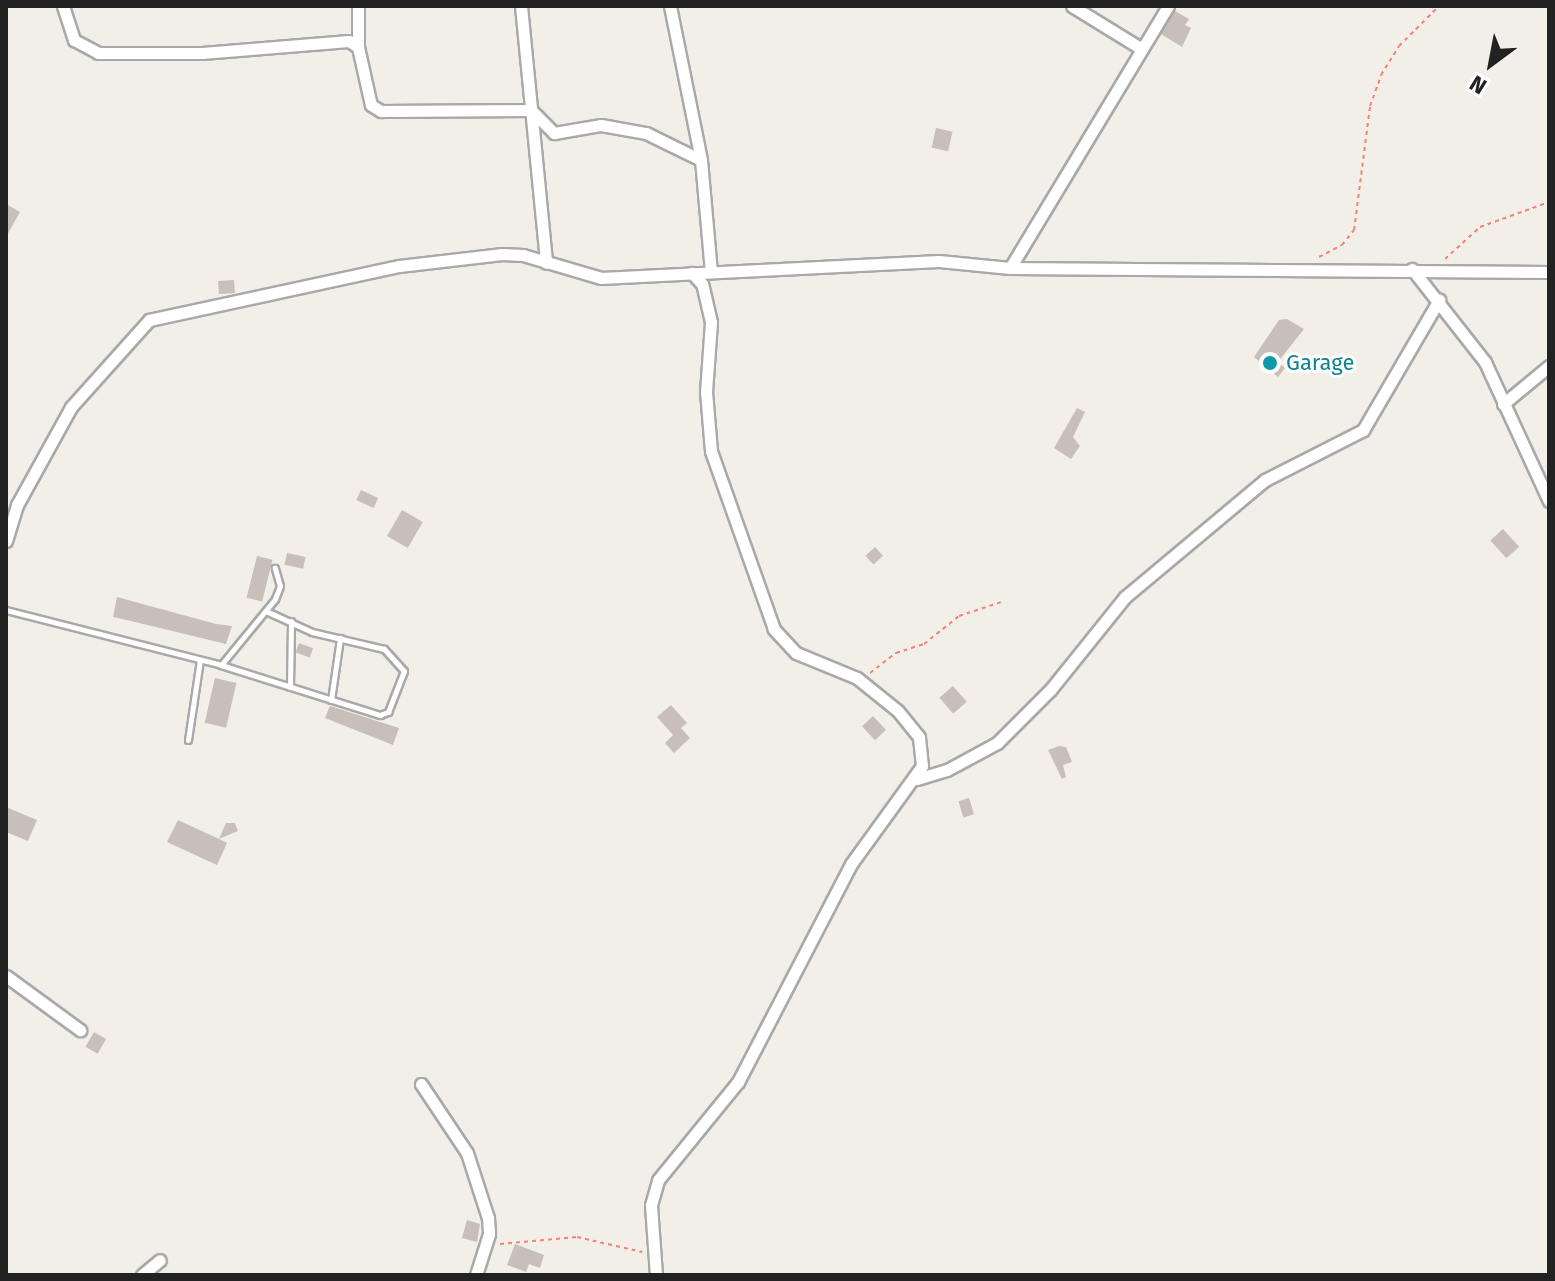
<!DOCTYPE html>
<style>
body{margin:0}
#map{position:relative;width:1555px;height:1281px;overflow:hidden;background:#f2efe9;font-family:"Fira Sans",sans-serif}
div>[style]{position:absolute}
.building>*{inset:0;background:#c7bfb8;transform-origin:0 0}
.path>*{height:2px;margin-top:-1px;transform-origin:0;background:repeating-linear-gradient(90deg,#fa8072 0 4px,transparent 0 8px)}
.roads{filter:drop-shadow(2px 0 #a9a9a9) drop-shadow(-2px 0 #a9a9a9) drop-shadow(0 2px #a9a9a9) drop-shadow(0 -2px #a9a9a9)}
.service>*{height:5px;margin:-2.5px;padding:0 2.5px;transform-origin:2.5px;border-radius:2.5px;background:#fff}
.minor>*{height:11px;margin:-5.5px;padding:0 5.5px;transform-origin:5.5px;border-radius:5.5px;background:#fff}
.dots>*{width:22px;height:22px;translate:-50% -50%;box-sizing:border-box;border:4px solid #fff;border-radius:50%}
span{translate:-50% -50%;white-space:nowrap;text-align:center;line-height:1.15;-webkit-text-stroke:6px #fff;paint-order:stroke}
.culture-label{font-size:22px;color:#0d838f}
.left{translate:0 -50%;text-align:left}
.frame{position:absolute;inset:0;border:8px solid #222;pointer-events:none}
.north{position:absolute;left:1451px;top:24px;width:80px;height:80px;-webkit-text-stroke:6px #fff;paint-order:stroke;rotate:212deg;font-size:22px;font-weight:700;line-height:32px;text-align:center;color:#222}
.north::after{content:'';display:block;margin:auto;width:28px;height:36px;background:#222;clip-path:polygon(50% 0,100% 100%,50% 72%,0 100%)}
</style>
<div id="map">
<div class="building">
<div style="clip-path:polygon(1175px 11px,1189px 19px,1185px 25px,1191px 28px,1182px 47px,1161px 34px)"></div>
<div style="left:936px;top:128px;width:17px;height:20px;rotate:13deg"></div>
<div style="clip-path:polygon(6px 204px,20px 212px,6px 237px)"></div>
<div style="left:234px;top:280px;width:13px;height:16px;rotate:86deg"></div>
<div style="clip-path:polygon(1287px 319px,1304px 329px,1278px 362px,1285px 368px,1278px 377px,1254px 357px,1279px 320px)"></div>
<div style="clip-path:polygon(1077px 408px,1085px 412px,1073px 437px,1080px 446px,1071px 459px,1054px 448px)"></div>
<div style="left:361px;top:490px;width:19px;height:11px;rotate:25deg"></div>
<div style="left:402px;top:510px;width:24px;height:30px;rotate:30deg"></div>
<div style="left:1503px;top:529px;width:24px;height:17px;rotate:48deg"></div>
<div style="left:875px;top:547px;width:12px;height:13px;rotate:48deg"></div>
<div style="left:287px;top:553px;width:19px;height:12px;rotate:12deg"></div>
<div style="left:257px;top:556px;width:16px;height:43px;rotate:14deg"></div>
<div style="clip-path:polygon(117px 597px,216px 624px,232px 626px,226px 644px,131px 621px,113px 617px)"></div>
<div style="left:299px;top:643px;width:15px;height:10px;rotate:20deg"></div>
<div style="left:215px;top:678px;width:22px;height:46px;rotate:13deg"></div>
<div style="left:953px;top:686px;width:21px;height:18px;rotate:49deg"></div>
<div style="clip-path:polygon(671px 705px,687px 723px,681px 728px,690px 738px,674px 753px,665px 743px,673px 735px,657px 717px)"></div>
<div style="clip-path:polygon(330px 706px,399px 728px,393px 745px,325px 718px)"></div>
<div style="left:873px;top:716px;width:19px;height:15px;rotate:47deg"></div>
<div style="clip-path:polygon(1059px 746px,1066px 747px,1072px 762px,1063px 765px,1066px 777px,1062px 779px,1048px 750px)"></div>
<div style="left:969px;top:798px;width:17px;height:11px;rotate:73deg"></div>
<div style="clip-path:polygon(6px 807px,37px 820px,28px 841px,6px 832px)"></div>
<div style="clip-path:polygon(178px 820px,219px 839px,226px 823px,235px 823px,238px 831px,219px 839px,227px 843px,217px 865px,167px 842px)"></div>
<div style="left:94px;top:1032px;width:14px;height:17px;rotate:30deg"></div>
<div style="clip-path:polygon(467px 1220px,480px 1224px,477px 1242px,462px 1238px)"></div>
<div style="clip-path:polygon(515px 1244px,544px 1255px,540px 1268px,529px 1264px,526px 1272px,507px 1265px)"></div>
</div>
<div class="path">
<div style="left:1466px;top:6px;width:3px"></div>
<div style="left:1319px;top:257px;width:26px;rotate:-28deg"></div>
<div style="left:1342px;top:245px;width:19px;rotate:-51deg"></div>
<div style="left:1354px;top:230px;width:125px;rotate:-82.6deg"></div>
<div style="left:1370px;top:106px;width:33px;rotate:-70deg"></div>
<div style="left:1381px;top:75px;width:34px;rotate:-58deg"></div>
<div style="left:1399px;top:46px;width:57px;rotate:-45deg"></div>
<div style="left:1445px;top:259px;width:47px;rotate:-42.4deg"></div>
<div style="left:1480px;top:227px;width:73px;rotate:-19.9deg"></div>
<div style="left:870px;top:673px;width:33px;rotate:-38deg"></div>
<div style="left:896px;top:653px;width:29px;rotate:-18deg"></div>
<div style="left:924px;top:644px;width:45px;rotate:-38.7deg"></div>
<div style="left:959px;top:616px;width:44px;rotate:-18.4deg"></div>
<div style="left:500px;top:1244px;width:77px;rotate:-5.2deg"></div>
<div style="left:577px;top:1237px;width:67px;rotate:13deg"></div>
</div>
<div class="roads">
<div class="service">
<div style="left:6px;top:610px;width:222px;rotate:14.3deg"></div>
<div style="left:221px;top:665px;width:167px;rotate:17.5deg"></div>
<div style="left:380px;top:715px;width:9px;rotate:-21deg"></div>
<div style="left:388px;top:712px;width:44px;rotate:-68.7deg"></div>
<div style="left:404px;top:671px;width:30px;rotate:-132deg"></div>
<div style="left:384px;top:649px;width:74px;rotate:-166.7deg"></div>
<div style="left:312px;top:632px;width:51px;rotate:-155.5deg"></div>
<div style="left:221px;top:665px;width:85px;rotate:-50.7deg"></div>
<div style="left:275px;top:599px;width:14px;rotate:-69deg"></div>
<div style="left:280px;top:586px;width:19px;rotate:-106deg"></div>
<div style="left:290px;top:687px;width:66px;rotate:-89.1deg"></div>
<div style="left:331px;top:700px;width:63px;rotate:-81.7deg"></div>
<div style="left:188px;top:740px;width:81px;rotate:-81.5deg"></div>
</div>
<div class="minor">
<div style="left:63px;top:6px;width:36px;rotate:72deg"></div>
<div style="left:74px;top:40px;width:27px;rotate:28deg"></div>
<div style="left:98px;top:53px;width:104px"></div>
<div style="left:202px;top:53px;width:147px;rotate:-4.7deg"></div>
<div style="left:349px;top:41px;width:11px;rotate:34deg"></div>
<div style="left:358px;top:47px;width:59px;rotate:77.4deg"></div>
<div style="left:371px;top:105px;width:12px;rotate:31deg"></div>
<div style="left:381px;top:111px;width:150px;rotate:-0.4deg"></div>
<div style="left:531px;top:110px;width:33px;rotate:45deg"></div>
<div style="left:554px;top:133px;width:48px;rotate:-9.7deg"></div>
<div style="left:601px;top:125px;width:46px;rotate:10.1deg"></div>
<div style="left:646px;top:133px;width:61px;rotate:26.1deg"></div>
<div style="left:521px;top:6px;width:258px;rotate:84.4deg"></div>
<div style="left:670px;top:6px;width:157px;rotate:78.6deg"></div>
<div style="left:701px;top:160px;width:111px;rotate:84.9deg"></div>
<div style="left:1072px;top:6px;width:82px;rotate:31.6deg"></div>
<div style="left:358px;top:47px;width:41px;rotate:-90deg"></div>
<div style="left:1010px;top:268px;width:306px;rotate:-58.9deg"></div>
<div style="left:1412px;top:269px;width:118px;rotate:51.9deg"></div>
<div style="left:1485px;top:362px;width:153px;rotate:65.3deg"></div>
<div style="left:1503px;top:404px;width:60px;rotate:-39.6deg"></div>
<div style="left:6px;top:541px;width:38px;rotate:-73deg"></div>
<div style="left:17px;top:505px;width:112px;rotate:-61.1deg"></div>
<div style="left:71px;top:407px;width:117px;rotate:-48.1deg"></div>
<div style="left:149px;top:320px;width:256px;rotate:-12.2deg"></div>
<div style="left:399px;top:266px;width:104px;rotate:-6.6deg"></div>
<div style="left:502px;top:254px;width:21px;rotate:3deg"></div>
<div style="left:523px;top:255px;width:81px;rotate:16.4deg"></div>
<div style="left:601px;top:278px;width:338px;rotate:-2.9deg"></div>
<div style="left:939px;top:261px;width:71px;rotate:5.6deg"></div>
<div style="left:1010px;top:268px;width:539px;rotate:0.43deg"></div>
<div style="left:917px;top:779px;width:31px;rotate:-17deg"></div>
<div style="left:947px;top:770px;width:57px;rotate:-28.4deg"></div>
<div style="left:997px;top:743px;width:76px;rotate:-45deg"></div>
<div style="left:1051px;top:689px;width:118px;rotate:-51.2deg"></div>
<div style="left:1125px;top:597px;width:182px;rotate:-39.9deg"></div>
<div style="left:1265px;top:480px;width:110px;rotate:-27deg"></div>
<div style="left:1363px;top:430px;width:151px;rotate:-59.7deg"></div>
<div style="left:6px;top:976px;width:92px;rotate:36.1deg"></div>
<div style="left:421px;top:1084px;width:83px;rotate:56.3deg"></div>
<div style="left:467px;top:1153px;width:68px;rotate:72.1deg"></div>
<div style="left:488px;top:1218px;width:16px;rotate:86deg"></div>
<div style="left:489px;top:1234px;width:43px;rotate:107.6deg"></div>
<div style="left:142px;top:1275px;width:23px;rotate:-40deg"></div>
<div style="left:656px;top:1275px;width:70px;rotate:-94.1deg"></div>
<div style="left:651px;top:1205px;width:26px;rotate:-74deg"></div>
<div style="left:658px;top:1180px;width:127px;rotate:-50.8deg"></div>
<div style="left:738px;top:1082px;width:246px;rotate:-62.6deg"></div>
<div style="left:851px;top:864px;width:121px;rotate:-54.1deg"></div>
<div style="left:922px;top:766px;width:29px;rotate:-96deg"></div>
<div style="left:919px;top:737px;width:33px;rotate:-129deg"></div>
<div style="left:898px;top:711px;width:53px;rotate:-141.2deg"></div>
<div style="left:857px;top:678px;width:66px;rotate:-157.7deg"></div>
<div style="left:796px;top:653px;width:33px;rotate:-133deg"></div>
<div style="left:774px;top:629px;width:189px;rotate:-109.5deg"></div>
<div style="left:711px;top:451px;width:59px;rotate:-94.8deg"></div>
<div style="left:706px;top:392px;width:70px;rotate:-85.9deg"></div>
<div style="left:711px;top:322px;width:39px;rotate:-103deg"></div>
<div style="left:702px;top:284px;width:15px;rotate:-132deg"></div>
</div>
</div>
<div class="dots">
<div style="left:1270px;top:363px;background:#0f9aa8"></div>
</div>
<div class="culture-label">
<span class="left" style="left:1286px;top:363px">Garage</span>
</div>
<div class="frame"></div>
<div class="north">N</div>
</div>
